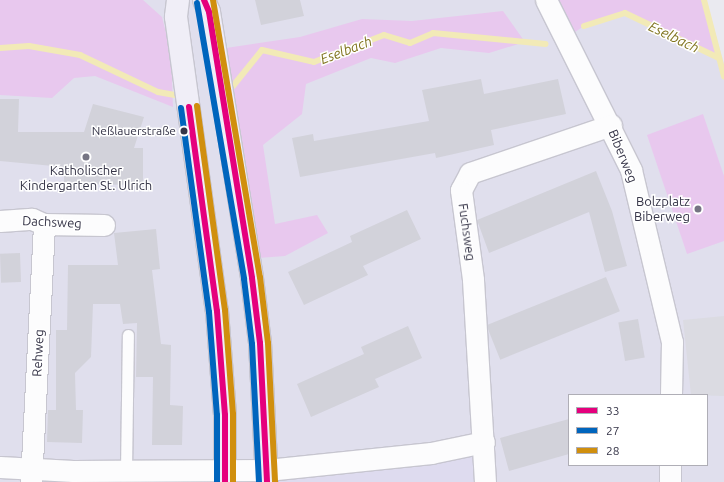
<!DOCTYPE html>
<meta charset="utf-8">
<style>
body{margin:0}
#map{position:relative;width:724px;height:482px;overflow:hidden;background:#eaeaf0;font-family:Ubuntu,sans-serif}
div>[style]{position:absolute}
.residential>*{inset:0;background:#e0dfed}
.education>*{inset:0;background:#dedbef}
.green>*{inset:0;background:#e8c8ee}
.parking>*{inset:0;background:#dbdbe2}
.stream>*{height:6px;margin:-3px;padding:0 3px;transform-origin:3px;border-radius:3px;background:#f2eab7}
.building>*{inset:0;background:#d2d2da;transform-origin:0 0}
.roads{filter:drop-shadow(1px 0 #c7c6d0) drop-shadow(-1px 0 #c7c6d0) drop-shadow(0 1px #c7c6d0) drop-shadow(0 -1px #c7c6d0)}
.service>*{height:11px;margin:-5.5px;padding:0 5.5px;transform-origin:5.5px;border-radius:5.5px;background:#fcfcfd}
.minor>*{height:21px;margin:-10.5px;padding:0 10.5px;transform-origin:10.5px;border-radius:10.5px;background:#fcfcfd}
.secondary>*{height:22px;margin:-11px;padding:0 11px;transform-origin:11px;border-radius:11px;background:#f0eef7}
.bus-1>*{height:6px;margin:-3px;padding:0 3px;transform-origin:3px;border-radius:3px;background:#e5007d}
.bus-2>*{height:6px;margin:-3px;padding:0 3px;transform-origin:3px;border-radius:3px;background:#0065bd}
.bus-3>*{height:6px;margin:-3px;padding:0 3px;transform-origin:3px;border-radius:3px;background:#d08f0e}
.dots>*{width:11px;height:11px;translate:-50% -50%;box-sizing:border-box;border:2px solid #fff;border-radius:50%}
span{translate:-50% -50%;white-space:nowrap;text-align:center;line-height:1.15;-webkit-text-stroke:3px #fff;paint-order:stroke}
.bus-label{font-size:12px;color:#363548}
.right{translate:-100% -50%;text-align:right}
.street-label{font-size:13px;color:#363548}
.poi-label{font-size:13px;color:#363548}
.water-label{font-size:14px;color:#80741e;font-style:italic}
.legend{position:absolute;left:568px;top:394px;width:140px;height:72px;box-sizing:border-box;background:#fff;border:1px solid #afaeb6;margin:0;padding:5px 7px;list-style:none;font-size:12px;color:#363548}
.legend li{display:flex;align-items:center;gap:8px;height:20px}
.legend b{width:20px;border:1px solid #afaeb6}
</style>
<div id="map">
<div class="residential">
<div style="clip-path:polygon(evenodd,0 0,706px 0,724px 64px,724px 482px,0 482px,0 0,569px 395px,707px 395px,707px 465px,569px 465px,569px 395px)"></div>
</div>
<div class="education">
<div style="clip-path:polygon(475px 450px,476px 482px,273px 482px,273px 477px)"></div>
</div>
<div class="green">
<div style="clip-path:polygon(0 0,143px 0,162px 17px,171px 53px,173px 107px,95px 76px,74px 78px,52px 98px,0 95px)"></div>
<div style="clip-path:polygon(546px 0,704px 0,719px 58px,625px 13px,584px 26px,566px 38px)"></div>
<div style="clip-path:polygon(503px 11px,525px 42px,489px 53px,441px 48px,395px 63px,371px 58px,306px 84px,302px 114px,263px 145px,275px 224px,317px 215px,328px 233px,285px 256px,258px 258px,226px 48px,300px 37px,362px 19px,412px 21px)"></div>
<div style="clip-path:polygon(703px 114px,724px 176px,724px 241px,687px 254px,647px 135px)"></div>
</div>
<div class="parking">
<div style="clip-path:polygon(724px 316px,724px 396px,691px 395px,683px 320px)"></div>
</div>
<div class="stream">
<div style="left:704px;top:0;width:79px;rotate:75.3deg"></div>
<div style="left:584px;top:26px;width:43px;rotate:-17.6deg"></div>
<div style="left:625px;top:13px;width:104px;rotate:25.6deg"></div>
<div style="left:0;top:48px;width:29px;rotate:-4deg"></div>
<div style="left:29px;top:46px;width:52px;rotate:10deg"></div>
<div style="left:80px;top:55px;width:86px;rotate:25.4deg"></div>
<div style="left:158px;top:92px;width:17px;rotate:10deg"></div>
<div style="left:233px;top:86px;width:46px;rotate:-51.1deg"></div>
<div style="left:262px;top:50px;width:53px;rotate:13deg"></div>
<div style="left:314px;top:62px;width:75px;rotate:-21.1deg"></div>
<div style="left:384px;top:35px;width:27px;rotate:17deg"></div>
<div style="left:410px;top:43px;width:25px;rotate:-23deg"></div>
<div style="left:433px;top:33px;width:113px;rotate:5.6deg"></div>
</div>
<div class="building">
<div style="clip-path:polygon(255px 0,300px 0,304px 16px,261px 25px)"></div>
<div style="clip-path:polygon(481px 79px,484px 94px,558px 79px,566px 114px,491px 130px,494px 145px,436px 158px,435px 153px,300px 177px,292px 138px,313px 134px,314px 141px,429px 121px,422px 90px)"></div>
<div style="clip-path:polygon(0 99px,19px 99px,18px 132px,84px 132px,93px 104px,144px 117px,134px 148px,143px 148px,143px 185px,64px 184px,64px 167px,0 161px)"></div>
<div style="clip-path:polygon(596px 171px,612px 211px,627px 266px,605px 272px,589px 212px,489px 253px,477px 220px)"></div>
<div style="clip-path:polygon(407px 210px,421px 239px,363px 266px,368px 275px,304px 305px,288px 272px,352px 242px,350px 236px)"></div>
<div style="clip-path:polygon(156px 229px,160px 269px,152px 270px,161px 344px,171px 345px,170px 405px,183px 406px,182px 445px,152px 445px,153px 377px,136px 377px,137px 323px,123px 324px,120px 304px,93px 304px,91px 357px,75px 373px,76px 410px,83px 410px,82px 443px,47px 442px,48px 410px,56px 410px,56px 330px,67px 330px,68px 265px,118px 265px,114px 233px)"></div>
<div style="left:20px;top:253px;width:29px;height:20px;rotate:88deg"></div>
<div style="left:606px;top:277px;width:37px;height:129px;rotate:68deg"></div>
<div style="left:638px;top:319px;width:39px;height:20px;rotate:80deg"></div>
<div style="clip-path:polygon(408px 326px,422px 358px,375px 379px,379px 387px,311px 417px,297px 384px,364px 354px,361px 347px)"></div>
<div style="clip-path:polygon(569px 419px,569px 454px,509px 471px,500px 438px)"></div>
</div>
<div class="roads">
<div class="service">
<div style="left:126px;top:471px;width:136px;rotate:-89.2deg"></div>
</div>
<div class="minor">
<div style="left:546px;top:0;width:190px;rotate:63.4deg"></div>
<div style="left:631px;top:170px;width:177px;rotate:76.6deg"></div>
<div style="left:672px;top:342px;width:53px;rotate:91.1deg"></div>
<div style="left:0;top:221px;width:32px;rotate:-4deg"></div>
<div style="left:32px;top:219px;width:13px;rotate:23deg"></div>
<div style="left:44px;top:224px;width:60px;rotate:1deg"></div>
<div style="left:0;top:467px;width:73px;rotate:3.1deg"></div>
<div style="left:73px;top:471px;width:194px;rotate:-0.3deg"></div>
<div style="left:267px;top:470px;width:165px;rotate:-5.9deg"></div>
<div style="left:431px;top:453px;width:54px;rotate:-11.7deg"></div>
<div style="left:31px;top:482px;width:258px;rotate:-87.1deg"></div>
<div style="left:485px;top:482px;width:203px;rotate:-93.4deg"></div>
<div style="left:473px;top:279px;width:90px;rotate:-97.7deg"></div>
<div style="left:461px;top:190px;width:19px;rotate:-62deg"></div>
<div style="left:470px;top:173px;width:149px;rotate:-18.8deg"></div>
<div style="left:670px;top:482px;width:17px;rotate:-90deg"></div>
</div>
<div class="secondary">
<div style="left:178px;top:0;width:17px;rotate:97deg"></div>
<div style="left:176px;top:17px;width:297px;rotate:82.1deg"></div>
<div style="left:217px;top:311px;width:104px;rotate:85.6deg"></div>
<div style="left:225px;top:415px;width:67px;rotate:90deg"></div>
<div style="left:204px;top:0;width:13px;rotate:67deg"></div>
<div style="left:209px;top:12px;width:269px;rotate:80.8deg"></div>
<div style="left:252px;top:278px;width:65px;rotate:83deg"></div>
<div style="left:260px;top:343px;width:139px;rotate:87.1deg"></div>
</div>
</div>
<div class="bus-1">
<div style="left:204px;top:0;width:13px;rotate:67deg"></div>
<div style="left:209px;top:12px;width:269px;rotate:80.8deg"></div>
<div style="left:252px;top:278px;width:65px;rotate:83deg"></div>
<div style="left:260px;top:343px;width:139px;rotate:87.1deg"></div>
<div style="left:189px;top:107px;width:206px;rotate:82.2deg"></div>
<div style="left:217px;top:311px;width:104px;rotate:85.6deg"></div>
<div style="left:225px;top:415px;width:67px;rotate:90deg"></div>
</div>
<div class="bus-2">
<div style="left:197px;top:3px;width:280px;rotate:80.3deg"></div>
<div style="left:244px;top:279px;width:65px;rotate:83deg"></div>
<div style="left:252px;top:344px;width:138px;rotate:87.1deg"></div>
<div style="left:181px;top:108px;width:206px;rotate:82.2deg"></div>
<div style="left:209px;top:312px;width:103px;rotate:85.6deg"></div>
<div style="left:217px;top:415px;width:67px;rotate:90deg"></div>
</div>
<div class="bus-3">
<div style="left:213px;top:0;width:281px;rotate:80.4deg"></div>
<div style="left:260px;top:277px;width:66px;rotate:83.1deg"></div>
<div style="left:268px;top:343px;width:139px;rotate:87.1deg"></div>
<div style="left:197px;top:106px;width:206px;rotate:82.2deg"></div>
<div style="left:225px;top:310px;width:104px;rotate:85.6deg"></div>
<div style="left:233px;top:414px;width:68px;rotate:90deg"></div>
</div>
<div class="dots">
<div style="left:184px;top:131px;background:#363548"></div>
<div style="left:86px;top:157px;background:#757483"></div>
<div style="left:698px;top:209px;background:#757483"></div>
</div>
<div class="bus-label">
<span class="right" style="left:176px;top:131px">Neßlauerstraße</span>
</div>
<div class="street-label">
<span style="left:623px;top:156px;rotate:68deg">Biberweg</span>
<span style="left:52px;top:222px;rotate:3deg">Dachsweg</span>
<span style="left:467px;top:232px;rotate:82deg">Fuchsweg</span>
<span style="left:38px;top:353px;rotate:-87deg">Rehweg</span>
</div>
<div class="poi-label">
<span style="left:86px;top:178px">Katholischer<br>Kindergarten St. Ulrich</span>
<span class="right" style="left:690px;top:209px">Bolzplatz<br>Biberweg</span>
</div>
<div class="water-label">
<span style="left:674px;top:37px;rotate:26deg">Eselbach</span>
<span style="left:346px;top:50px;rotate:-21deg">Eselbach</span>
</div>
<ul class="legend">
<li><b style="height:5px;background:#e5007d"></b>33</li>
<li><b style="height:5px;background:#0065bd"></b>27</li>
<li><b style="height:5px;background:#d08f0e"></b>28</li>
</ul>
</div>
